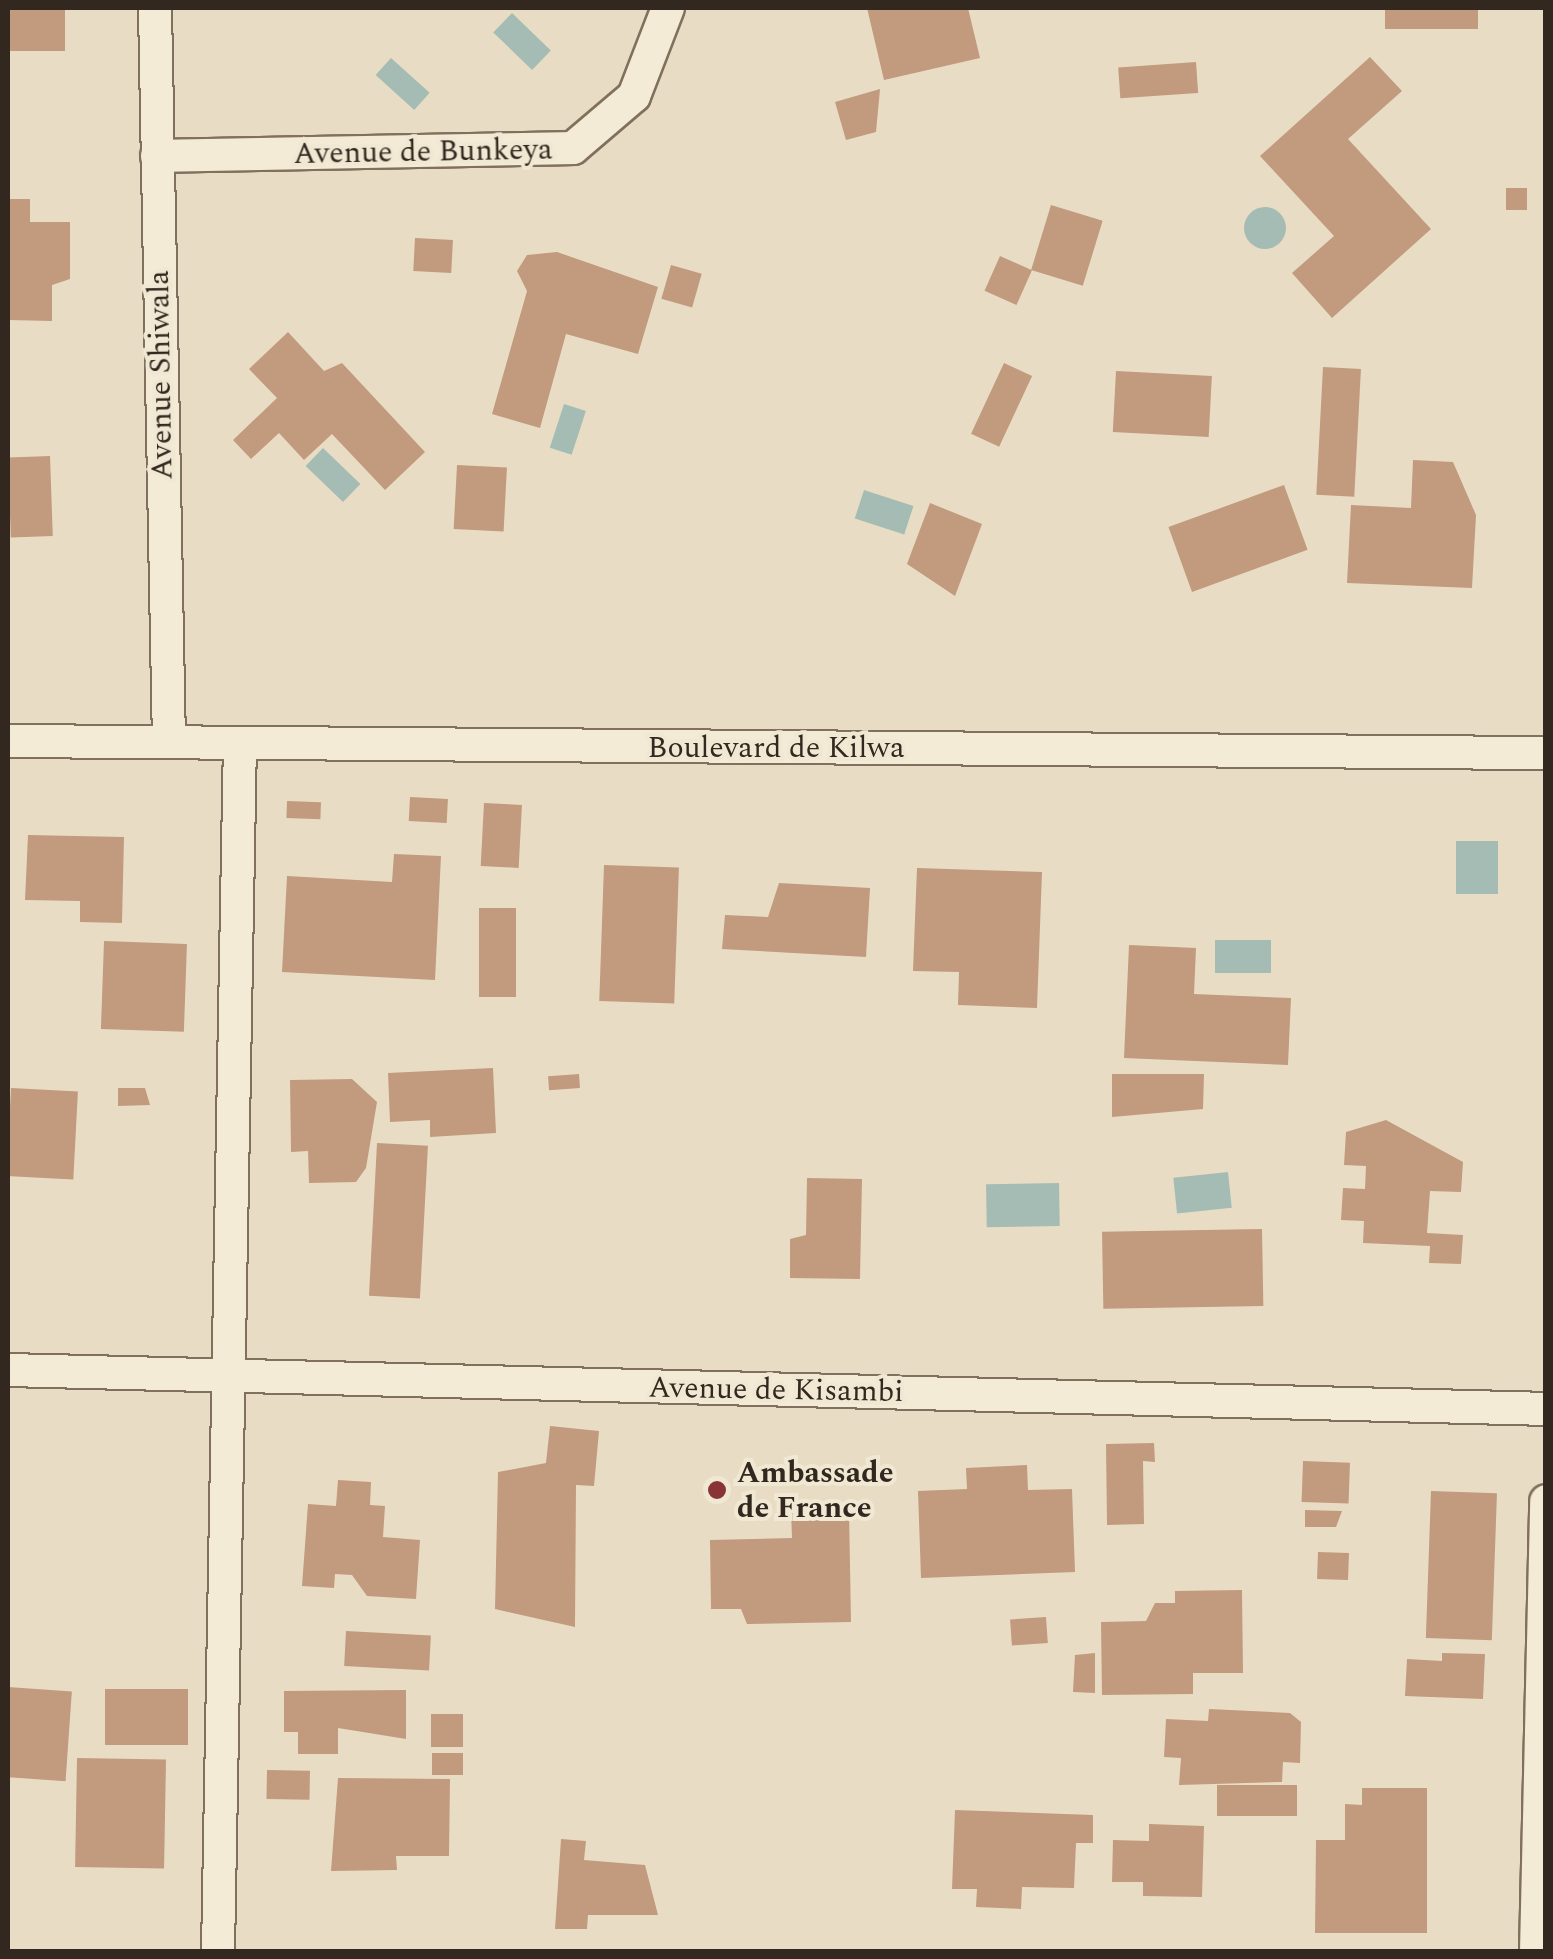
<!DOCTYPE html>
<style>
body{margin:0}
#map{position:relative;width:1553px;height:1959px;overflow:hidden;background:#e8ddc4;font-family:Spectral,serif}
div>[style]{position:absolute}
.water>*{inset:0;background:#a5bcb5;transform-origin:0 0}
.round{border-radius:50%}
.building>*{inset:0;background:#c29a7e;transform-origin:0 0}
.roads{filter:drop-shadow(2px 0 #81705d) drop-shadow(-2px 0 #81705d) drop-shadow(0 2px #81705d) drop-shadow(0 -2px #81705d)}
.minor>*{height:32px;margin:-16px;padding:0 16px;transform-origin:16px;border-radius:16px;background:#f4ebd6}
.dots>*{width:28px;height:28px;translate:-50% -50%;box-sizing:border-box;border:5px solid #f1e8d3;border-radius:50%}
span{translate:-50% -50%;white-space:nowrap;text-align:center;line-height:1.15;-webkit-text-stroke:8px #f1e8d3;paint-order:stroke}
.street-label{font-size:30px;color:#33281f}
.poi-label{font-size:30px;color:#33281f;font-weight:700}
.left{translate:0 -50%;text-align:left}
.frame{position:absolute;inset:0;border:10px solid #33281f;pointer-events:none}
</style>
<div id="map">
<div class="water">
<div style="left:512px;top:13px;width:54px;height:27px;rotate:44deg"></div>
<div style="left:391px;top:58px;width:52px;height:23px;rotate:42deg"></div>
<div class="round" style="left:1244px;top:207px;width:42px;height:42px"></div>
<div style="left:564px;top:404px;width:23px;height:46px;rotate:18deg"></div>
<div style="left:323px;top:448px;width:52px;height:25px;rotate:44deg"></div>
<div style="left:864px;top:490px;width:52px;height:30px;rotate:18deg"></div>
<div style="left:1456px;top:841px;width:42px;height:53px"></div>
<div style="left:1271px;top:940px;width:33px;height:56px;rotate:90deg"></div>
<div style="left:1228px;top:1172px;width:36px;height:55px;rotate:84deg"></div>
<div style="left:1059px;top:1183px;width:43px;height:73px;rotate:89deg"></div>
</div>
<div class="building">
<div style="left:8px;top:8px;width:57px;height:43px"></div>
<div style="clip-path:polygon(867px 8px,968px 8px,980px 58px,884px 80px)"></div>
<div style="left:1385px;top:8px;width:93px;height:21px"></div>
<div style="clip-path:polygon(1370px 57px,1402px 91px,1348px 139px,1431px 229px,1332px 318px,1292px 273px,1334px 236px,1260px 156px)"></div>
<div style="left:1196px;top:62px;width:31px;height:78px;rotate:86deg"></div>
<div style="clip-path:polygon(880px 89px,876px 132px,846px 140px,835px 102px)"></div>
<div style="left:1506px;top:188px;width:21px;height:22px"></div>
<div style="clip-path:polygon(8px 199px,30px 199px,30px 222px,70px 222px,70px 279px,52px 285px,52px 321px,8px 320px)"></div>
<div style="left:1051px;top:205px;width:54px;height:68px;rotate:17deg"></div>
<div style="left:415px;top:238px;width:38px;height:33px;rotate:3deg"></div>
<div style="clip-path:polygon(557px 252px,658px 287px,638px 354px,566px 334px,540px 428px,492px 414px,527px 291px,517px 271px,527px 255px)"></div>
<div style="left:1000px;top:256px;width:35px;height:38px;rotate:24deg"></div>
<div style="left:671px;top:265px;width:32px;height:35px;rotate:16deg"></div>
<div style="clip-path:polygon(288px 332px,324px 371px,342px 363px,425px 452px,385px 490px,332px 434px,304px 460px,279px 433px,251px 459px,233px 440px,277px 398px,249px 369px)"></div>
<div style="left:1004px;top:363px;width:31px;height:78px;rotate:25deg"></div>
<div style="left:1323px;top:367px;width:38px;height:128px;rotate:3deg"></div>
<div style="left:1116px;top:371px;width:96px;height:61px;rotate:3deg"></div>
<div style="left:50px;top:456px;width:80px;height:42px;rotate:88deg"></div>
<div style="clip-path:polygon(1413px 460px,1453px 462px,1476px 515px,1472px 588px,1347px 583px,1351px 505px,1411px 508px)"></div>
<div style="left:457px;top:465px;width:50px;height:64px;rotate:3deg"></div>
<div style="left:1284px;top:485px;width:69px;height:123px;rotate:70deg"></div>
<div style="clip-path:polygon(930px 503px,982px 524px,955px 596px,907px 564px)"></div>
<div style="left:410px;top:797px;width:38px;height:24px;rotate:3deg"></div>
<div style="left:287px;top:801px;width:34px;height:17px;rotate:2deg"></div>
<div style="left:484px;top:803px;width:38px;height:63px;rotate:3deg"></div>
<div style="clip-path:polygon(28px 835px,124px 837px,122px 923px,80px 922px,80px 901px,25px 900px)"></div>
<div style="clip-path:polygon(394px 854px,441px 856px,435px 980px,282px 972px,287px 876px,392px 882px)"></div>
<div style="left:604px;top:865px;width:75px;height:136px;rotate:2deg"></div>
<div style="clip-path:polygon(917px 868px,1042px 872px,1037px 1008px,958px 1005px,959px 972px,913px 971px)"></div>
<div style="clip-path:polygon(779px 883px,870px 888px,866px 957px,722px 949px,725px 915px,768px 917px)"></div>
<div style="left:479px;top:908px;width:37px;height:89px"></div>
<div style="left:104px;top:941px;width:83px;height:88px;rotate:2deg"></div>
<div style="clip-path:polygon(1129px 945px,1196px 948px,1194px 994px,1291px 998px,1288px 1065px,1124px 1058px)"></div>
<div style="clip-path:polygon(493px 1068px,496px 1133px,430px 1137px,430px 1120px,390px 1122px,388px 1073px)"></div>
<div style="left:579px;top:1074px;width:14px;height:31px;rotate:86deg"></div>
<div style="clip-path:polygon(1112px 1074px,1204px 1074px,1203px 1109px,1112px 1117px)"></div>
<div style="clip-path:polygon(352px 1079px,377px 1102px,366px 1168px,356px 1182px,309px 1183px,308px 1151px,291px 1152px,290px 1080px)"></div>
<div style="left:11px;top:1088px;width:67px;height:88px;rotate:3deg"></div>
<div style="clip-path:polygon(118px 1088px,145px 1088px,150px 1105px,118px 1106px)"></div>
<div style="clip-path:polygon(1386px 1120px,1463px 1162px,1461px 1192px,1430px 1191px,1427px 1233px,1463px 1235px,1461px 1264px,1429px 1263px,1430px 1246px,1363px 1243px,1364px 1221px,1341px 1220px,1343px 1188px,1365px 1189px,1366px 1166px,1344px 1165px,1346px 1132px)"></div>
<div style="left:377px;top:1143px;width:51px;height:153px;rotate:3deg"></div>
<div style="clip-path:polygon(807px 1178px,862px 1179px,860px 1279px,790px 1278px,790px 1239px,806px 1235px)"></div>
<div style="left:1262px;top:1229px;width:77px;height:160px;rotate:89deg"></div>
<div style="clip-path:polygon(550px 1426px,599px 1431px,594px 1486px,576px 1485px,575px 1627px,495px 1609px,498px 1472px,546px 1463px)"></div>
<div style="clip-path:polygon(1154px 1443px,1155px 1462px,1143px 1461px,1144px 1524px,1107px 1525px,1106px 1444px)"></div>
<div style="left:1303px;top:1461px;width:47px;height:41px;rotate:2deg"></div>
<div style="clip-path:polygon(1027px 1465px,1028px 1490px,1072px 1489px,1075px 1572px,921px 1578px,918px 1491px,967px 1489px,966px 1468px)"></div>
<div style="clip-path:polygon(338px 1480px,371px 1482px,370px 1505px,385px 1506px,383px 1537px,420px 1540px,416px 1599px,367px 1596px,352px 1575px,335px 1574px,334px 1588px,302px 1586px,308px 1504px,336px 1506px)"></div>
<div style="left:1431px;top:1491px;width:66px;height:147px;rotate:2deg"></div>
<div style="clip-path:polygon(849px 1510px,851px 1622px,747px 1624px,741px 1609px,711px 1609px,710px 1540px,792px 1538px,791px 1511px)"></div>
<div style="clip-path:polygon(1305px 1510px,1342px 1511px,1336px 1527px,1305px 1527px)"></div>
<div style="left:1318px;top:1552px;width:31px;height:27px;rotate:2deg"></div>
<div style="clip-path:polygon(1242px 1590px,1243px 1673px,1193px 1673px,1193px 1694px,1102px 1695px,1101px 1622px,1146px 1621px,1155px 1603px,1175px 1603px,1175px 1591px)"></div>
<div style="left:1046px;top:1617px;width:26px;height:36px;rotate:86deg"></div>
<div style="left:346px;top:1631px;width:85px;height:35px;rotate:3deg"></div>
<div style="clip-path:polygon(1095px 1653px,1095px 1693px,1073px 1692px,1075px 1655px)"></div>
<div style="clip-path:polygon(1442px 1653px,1485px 1654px,1483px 1699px,1405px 1696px,1407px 1659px,1442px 1661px)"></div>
<div style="left:8px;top:1687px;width:64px;height:90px;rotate:4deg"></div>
<div style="left:105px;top:1689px;width:83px;height:56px"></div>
<div style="clip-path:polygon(406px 1690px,406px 1739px,338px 1728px,338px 1754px,298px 1754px,298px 1732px,284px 1732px,284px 1691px)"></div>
<div style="clip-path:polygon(1209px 1709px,1290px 1713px,1301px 1722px,1300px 1763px,1283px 1762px,1282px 1782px,1179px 1785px,1181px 1758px,1164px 1757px,1166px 1719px,1208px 1721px)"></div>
<div style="left:431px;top:1714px;width:32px;height:33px"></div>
<div style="left:432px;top:1753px;width:31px;height:22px"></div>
<div style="left:77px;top:1758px;width:89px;height:109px;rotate:1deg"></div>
<div style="left:267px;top:1770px;width:43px;height:29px;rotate:1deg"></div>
<div style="clip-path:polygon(338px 1778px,450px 1779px,449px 1856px,396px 1856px,397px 1870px,331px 1871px)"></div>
<div style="left:1297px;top:1785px;width:31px;height:80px;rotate:90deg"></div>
<div style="clip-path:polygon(1362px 1788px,1427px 1788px,1427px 1933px,1315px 1933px,1316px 1840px,1345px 1840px,1345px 1804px,1362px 1805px)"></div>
<div style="clip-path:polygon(955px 1810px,1093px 1815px,1093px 1843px,1076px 1843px,1074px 1888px,1022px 1887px,1021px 1909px,976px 1907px,977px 1889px,952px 1889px)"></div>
<div style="clip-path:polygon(1149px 1824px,1204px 1826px,1202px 1897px,1143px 1896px,1143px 1882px,1112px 1882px,1113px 1840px,1149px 1841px)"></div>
<div style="clip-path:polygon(561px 1839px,586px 1841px,584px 1860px,645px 1865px,658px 1915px,588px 1915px,587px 1929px,555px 1929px)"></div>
</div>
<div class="roads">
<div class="minor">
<div style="left:155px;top:8px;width:734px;rotate:88.91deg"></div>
<div style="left:157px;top:156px;width:416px;rotate:-1.1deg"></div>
<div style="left:573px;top:148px;width:80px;rotate:-40.4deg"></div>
<div style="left:634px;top:96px;width:94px;rotate:-68.9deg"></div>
<div style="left:8px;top:741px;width:1538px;rotate:0.45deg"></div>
<div style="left:8px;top:1370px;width:1538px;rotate:1.45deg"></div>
<div style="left:218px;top:1952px;width:1207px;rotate:-88.96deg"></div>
<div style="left:1536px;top:1952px;width:451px;rotate:-88.7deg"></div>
</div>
</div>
<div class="dots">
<div style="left:717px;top:1490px;background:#893435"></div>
</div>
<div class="street-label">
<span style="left:423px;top:152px;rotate:-1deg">Avenue de Bunkeya</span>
<span style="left:161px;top:375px;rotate:-91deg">Avenue Shiwala</span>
<span style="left:776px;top:748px">Boulevard de Kilwa</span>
<span style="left:776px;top:1390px;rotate:1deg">Avenue de Kisambi</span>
</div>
<div class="poi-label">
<span class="left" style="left:737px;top:1490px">Ambassade<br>de France</span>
</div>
<div class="frame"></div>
</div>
